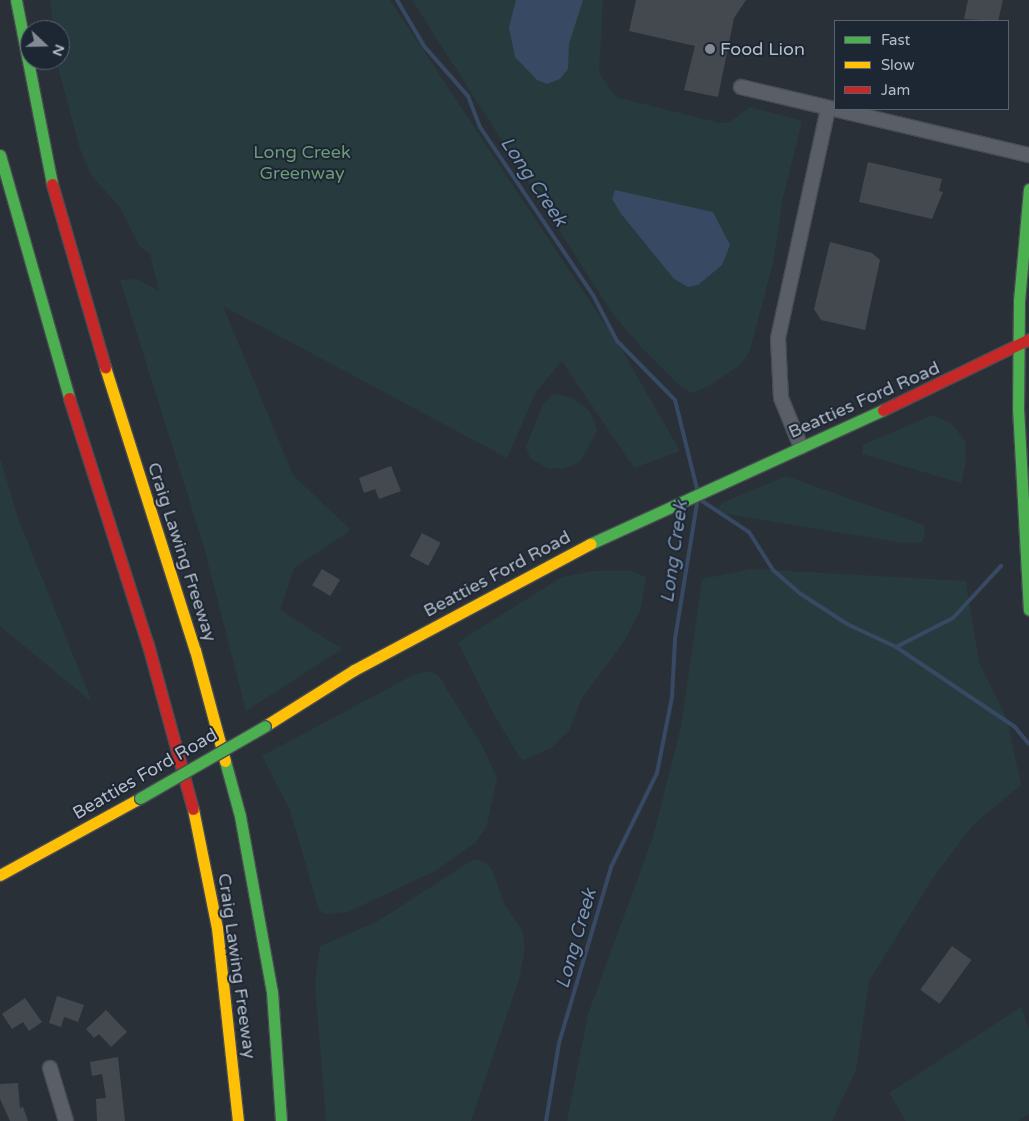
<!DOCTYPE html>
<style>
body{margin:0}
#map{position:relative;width:1029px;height:1121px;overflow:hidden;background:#2a3038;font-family:"Varela Round",sans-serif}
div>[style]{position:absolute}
.green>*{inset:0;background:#273a3e}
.water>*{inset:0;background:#384963}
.stream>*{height:4px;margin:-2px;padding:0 2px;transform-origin:2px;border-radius:2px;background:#384963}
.building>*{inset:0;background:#444950;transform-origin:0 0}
.roads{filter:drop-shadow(1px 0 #484c53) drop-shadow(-1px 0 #484c53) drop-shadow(0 1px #484c53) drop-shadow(0 -1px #484c53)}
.street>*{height:14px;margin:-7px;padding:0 7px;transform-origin:7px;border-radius:7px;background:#5a5e66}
.fast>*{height:11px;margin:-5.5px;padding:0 5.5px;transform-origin:5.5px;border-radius:5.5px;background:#4caf50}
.slow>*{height:11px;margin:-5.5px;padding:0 5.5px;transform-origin:5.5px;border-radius:5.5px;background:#ffc107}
.jam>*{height:11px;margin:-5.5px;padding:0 5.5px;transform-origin:5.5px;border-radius:5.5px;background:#c62828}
.bridges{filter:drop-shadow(1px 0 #484c53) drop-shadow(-1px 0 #484c53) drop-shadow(0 1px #484c53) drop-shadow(0 -1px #484c53)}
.fast-bridge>*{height:11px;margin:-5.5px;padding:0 5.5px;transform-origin:5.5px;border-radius:5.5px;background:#4caf50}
.dots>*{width:14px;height:14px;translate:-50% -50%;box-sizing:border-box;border:2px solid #1d2633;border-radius:50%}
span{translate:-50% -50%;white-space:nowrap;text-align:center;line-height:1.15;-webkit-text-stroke:4px #1d2633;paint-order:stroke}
.poi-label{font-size:18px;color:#b4bcc9}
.left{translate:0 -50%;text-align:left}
.park-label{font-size:18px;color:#6b9a76}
.street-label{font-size:18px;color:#b4bcc9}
.water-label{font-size:19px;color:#7c92b1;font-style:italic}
.legend{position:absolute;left:834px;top:20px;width:175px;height:90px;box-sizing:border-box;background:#1d2633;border:1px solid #59626f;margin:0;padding:6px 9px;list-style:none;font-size:15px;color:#b4bcc9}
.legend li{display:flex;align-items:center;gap:10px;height:25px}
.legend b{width:25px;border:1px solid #59626f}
.north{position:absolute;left:20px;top:20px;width:50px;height:50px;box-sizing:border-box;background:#1d2633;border:1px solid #59626f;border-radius:50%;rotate:111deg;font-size:14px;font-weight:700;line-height:20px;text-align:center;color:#b4bcc9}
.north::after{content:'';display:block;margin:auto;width:18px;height:22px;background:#848b96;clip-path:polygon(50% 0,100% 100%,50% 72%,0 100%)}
</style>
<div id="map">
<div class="green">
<div style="clip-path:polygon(50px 0,390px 0,622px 350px,680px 451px,634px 468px,562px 361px,536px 392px,507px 458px,223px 306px,293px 475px,351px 530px,294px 568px,280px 610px,342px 649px,246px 711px,204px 547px,120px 280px,137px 279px,159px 291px,150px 254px,139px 246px,120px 207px,91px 175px,80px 149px,58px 67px,60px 30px,53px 30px)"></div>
<div style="clip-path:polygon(412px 0,603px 0,599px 73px,616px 97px,720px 123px,730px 122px,750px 107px,802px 121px,783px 198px,773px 263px,750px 350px,741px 364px,709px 386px,693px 393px,682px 388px,642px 348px,612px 313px)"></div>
<div style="clip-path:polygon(553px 394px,570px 397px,590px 411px,597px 431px,580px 462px,564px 469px,547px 468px,530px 458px,526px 447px,542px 406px)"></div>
<div style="clip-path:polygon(932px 415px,951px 423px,965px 441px,966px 462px,961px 483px,862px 454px,863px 445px)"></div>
<div style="clip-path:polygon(0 458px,18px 518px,92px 702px,0 626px)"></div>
<div style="clip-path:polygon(786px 476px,924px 525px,925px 535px,922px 542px,905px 543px,715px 512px,722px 503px)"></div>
<div style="clip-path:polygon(752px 569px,966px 581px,979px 663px,1007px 719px,1021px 785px,973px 825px,933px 878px,869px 981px,856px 1070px,832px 1121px,567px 1121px,588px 1014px,653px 837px,681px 727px,702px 579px)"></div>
<div style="clip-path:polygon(595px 571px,632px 571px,646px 577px,640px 611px,625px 640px,582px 698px,569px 731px,552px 747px,522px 761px,494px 715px,458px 642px,562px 577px)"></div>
<div style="clip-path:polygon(429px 671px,438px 675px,484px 749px,497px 778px,487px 825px,476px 842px,437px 870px,348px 912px,326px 914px,319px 910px,290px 810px,262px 756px,413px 675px)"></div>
<div style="clip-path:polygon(474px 859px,485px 862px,492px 870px,504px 903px,522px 930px,525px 948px,519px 979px,471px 1121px,326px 1121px,315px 984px,320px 946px,378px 921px)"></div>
<div style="clip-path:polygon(1021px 1007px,1029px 1029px,1029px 1114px,1018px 1121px,906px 1121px,889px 1093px)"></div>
</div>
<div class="water">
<div style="clip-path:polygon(516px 0,583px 0,569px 44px,568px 69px,560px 79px,547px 84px,537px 80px,515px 57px,509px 27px)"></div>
<div style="clip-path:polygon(615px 190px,713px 212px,730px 245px,722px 265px,698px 285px,688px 287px,674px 279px,622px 215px,612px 199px)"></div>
</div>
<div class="stream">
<div style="left:397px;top:0;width:53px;rotate:59.6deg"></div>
<div style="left:424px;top:46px;width:67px;rotate:48.7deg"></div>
<div style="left:468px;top:96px;width:33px;rotate:69deg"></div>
<div style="left:480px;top:127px;width:202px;rotate:56.1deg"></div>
<div style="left:593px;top:295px;width:52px;rotate:62.4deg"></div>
<div style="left:617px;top:341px;width:83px;rotate:45.5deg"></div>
<div style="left:675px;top:400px;width:92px;rotate:76.1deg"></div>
<div style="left:702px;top:501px;width:56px;rotate:33.4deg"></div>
<div style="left:749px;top:532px;width:45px;rotate:57.7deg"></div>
<div style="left:773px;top:570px;width:37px;rotate:41deg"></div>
<div style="left:801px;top:594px;width:55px;rotate:33.1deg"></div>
<div style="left:847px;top:624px;width:54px;rotate:25.1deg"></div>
<div style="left:896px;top:647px;width:143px;rotate:33.9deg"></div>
<div style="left:1015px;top:727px;width:21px;rotate:51deg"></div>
<div style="left:896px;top:647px;width:64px;rotate:-27deg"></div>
<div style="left:953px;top:618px;width:71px;rotate:-47.3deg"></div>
<div style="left:546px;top:1121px;width:79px;rotate:-80.5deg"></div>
<div style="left:559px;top:1043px;width:184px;rotate:-73.5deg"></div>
<div style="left:611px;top:867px;width:105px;rotate:-63.9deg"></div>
<div style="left:657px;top:773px;width:77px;rotate:-78.8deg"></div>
<div style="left:672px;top:697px;width:58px;rotate:-87deg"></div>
<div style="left:675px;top:639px;width:138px;rotate:-80.8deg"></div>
</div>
<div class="building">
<div style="clip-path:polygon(636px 0,746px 0,734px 18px,718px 97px,684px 90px,695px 46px,629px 31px)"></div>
<div style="clip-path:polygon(968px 0,1003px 0,998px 21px,964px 19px)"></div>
<div style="clip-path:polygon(868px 162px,942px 179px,939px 191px,943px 192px,932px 219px,859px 202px)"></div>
<div style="clip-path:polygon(830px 242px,872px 253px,880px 260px,865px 330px,821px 320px,814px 309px)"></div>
<div style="clip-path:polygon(391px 466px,401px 491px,379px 499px,375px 489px,364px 493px,359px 478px)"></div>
<div style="left:422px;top:533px;width:21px;height:26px;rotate:28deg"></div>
<div style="left:322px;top:569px;width:21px;height:19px;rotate:31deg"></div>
<div style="left:952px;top:946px;width:24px;height:54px;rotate:36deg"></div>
<div style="clip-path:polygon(57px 996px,84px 1005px,78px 1022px,64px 1017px,61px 1027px,49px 1023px)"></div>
<div style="clip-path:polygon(25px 998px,42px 1022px,29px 1031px,23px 1022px,12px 1029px,2px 1014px)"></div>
<div style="clip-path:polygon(106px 1010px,127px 1032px,111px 1047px,99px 1034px,94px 1038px,86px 1029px)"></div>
<div style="clip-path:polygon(118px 1057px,125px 1121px,97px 1121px,96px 1099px,106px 1098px,102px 1074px,92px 1076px,90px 1062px)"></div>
<div style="clip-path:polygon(18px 1083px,20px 1108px,23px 1107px,28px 1121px,10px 1121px,0 1099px,0 1084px)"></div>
</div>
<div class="roads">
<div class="street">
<div style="left:741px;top:87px;width:296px;rotate:13.3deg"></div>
<div style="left:801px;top:447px;width:53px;rotate:-112.2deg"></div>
<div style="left:781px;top:398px;width:60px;rotate:-92.9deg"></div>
<div style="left:778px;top:338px;width:235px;rotate:-77.7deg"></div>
<div style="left:50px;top:1068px;width:55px;rotate:73.2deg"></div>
</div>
<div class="fast">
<div style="left:16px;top:0;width:187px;rotate:78.9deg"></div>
<div style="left:0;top:155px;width:253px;rotate:74.1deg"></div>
<div style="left:1029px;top:189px;width:112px;rotate:95.1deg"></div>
<div style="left:1019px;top:301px;width:107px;rotate:90.5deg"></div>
<div style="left:1018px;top:408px;width:202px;rotate:86.9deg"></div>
<div style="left:590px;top:544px;width:322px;rotate:-24.6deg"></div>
<div style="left:225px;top:761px;width:57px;rotate:74.7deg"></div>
<div style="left:240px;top:816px;width:179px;rotate:79.7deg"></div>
<div style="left:272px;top:992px;width:129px;rotate:86deg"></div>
</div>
<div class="slow">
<div style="left:105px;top:367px;width:297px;rotate:72.4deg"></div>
<div style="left:195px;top:650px;width:115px;rotate:74.9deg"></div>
<div style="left:265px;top:726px;width:105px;rotate:-32.2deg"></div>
<div style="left:354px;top:670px;width:268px;rotate:-28.1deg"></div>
<div style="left:193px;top:809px;width:121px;rotate:78.6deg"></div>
<div style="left:217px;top:928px;width:194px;rotate:83.8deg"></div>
<div style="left:0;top:875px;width:160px;rotate:-28.8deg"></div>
</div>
<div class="jam">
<div style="left:52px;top:184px;width:191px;rotate:73.8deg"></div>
<div style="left:69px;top:398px;width:259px;rotate:72.3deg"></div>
<div style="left:148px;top:645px;width:170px;rotate:74.7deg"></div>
<div style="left:883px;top:410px;width:162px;rotate:-25.9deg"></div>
</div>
</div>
<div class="bridges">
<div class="fast-bridge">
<div style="left:140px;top:798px;width:144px;rotate:-29.9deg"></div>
</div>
</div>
<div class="dots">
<div style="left:710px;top:49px;background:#848b96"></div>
</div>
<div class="poi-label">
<span class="left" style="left:720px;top:49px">Food Lion</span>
</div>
<div class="park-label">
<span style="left:302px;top:163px">Long Creek<br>Greenway</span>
</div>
<div class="street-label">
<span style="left:864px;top:400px;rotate:-24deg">Beatties Ford Road</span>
<span style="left:182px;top:552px;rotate:72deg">Craig Lawing Freeway</span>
<span style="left:497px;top:574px;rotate:-28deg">Beatties Ford Road</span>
<span style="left:145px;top:774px;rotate:-30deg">Beatties Ford Road</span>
<span style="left:237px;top:966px;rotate:82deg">Craig Lawing Freeway</span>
</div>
<div class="water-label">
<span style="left:533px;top:182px;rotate:56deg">Long Creek</span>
<span style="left:675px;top:552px;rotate:-82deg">Long Creek</span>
<span style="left:577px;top:939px;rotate:-74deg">Long Creek</span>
</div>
<ul class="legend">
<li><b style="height:6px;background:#4caf50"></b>Fast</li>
<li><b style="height:6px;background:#ffc107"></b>Slow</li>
<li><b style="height:6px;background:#c62828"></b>Jam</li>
</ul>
<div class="north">N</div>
</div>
